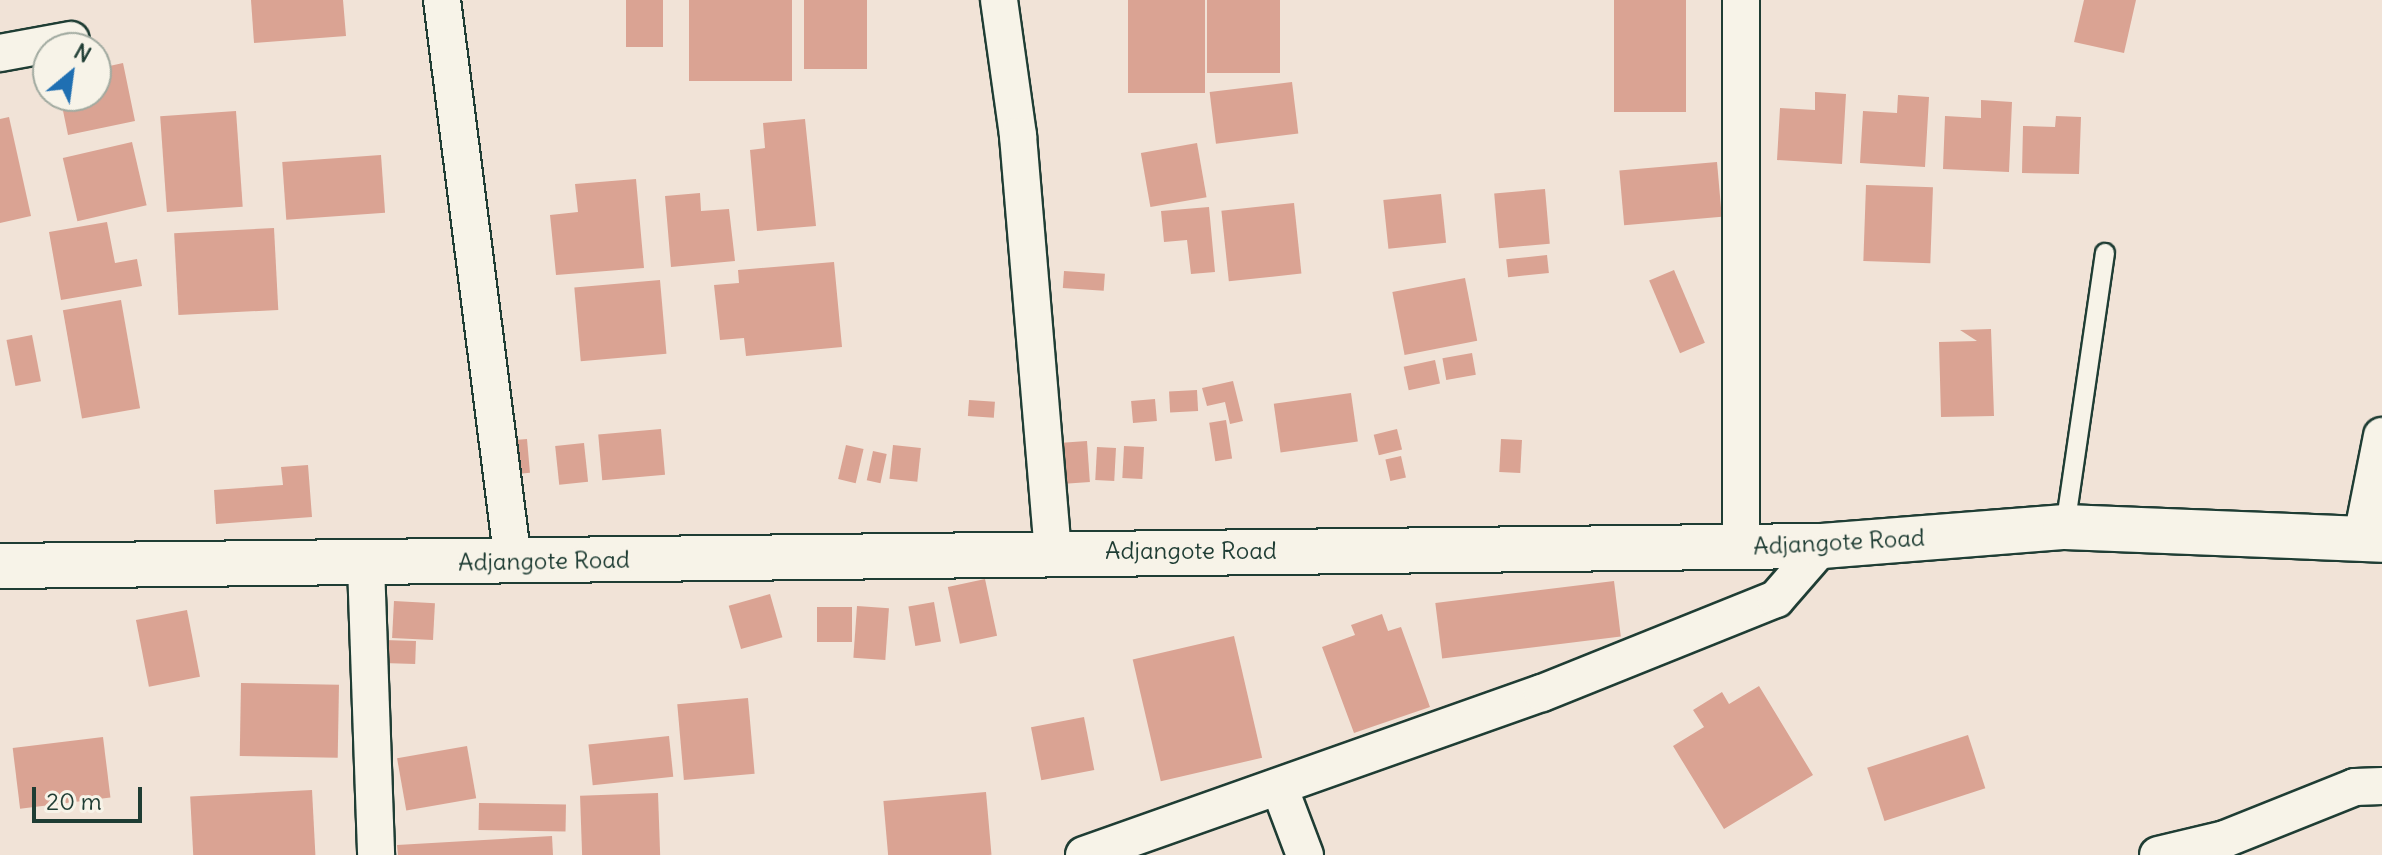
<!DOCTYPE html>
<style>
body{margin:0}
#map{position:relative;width:2382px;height:855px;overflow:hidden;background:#f1e3d7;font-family:Delius,sans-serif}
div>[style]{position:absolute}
.building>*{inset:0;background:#daa393;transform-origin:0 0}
.roads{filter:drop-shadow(2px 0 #1f3d34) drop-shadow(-2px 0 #1f3d34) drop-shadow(0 2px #1f3d34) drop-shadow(0 -2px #1f3d34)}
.service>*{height:18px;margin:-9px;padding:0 9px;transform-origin:9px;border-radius:9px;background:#f7f3e8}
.minor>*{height:36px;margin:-18px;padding:0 18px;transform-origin:18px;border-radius:18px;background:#f7f3e8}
.tertiary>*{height:44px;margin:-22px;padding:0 22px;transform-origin:22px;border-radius:22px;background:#f7f3e8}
span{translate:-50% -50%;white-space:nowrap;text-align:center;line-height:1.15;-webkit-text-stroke:6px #f7f3e8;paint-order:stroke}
.street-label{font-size:24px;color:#1f3d34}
.north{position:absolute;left:32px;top:32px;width:80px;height:80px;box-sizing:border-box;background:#f7f3e8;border:2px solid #a1aaa0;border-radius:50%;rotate:29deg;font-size:22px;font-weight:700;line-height:32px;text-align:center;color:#1f3d34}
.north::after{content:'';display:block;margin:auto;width:28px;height:36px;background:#1f6fb2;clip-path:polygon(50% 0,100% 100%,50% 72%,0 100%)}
.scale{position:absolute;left:32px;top:787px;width:110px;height:36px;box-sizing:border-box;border:4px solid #1f3d34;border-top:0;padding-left:10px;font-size:24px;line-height:28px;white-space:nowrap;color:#1f3d34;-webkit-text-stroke:6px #f7f3e8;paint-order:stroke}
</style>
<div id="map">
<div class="building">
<div style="clip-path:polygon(251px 0,343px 0,346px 36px,254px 43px)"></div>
<div style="left:626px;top:0;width:37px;height:47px"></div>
<div style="left:689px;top:0;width:103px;height:81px"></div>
<div style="left:804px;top:0;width:63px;height:69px"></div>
<div style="left:1128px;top:0;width:77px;height:93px"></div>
<div style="left:1207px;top:0;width:73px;height:73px"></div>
<div style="left:1614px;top:0;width:72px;height:112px"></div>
<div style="clip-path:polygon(2084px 0,2136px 0,2124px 53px,2074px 42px)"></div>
<div style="clip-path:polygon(123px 63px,135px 121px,68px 135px,60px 96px,96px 96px,96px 69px)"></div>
<div style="left:1292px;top:82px;width:52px;height:83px;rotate:83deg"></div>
<div style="clip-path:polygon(1815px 92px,1846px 94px,1842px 164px,1777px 160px,1780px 108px,1815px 110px)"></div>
<div style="clip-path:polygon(1898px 95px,1929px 97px,1925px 167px,1860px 163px,1863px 111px,1897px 113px)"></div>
<div style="clip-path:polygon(1981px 100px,2012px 102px,2009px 172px,1943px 169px,1945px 116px,1981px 118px)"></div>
<div style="left:236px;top:111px;width:96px;height:76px;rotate:86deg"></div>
<div style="clip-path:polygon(2056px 116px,2081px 117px,2079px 174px,2022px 173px,2023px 126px,2055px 127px)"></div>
<div style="clip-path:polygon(9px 117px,31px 216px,0 223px,0 119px)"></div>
<div style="clip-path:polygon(805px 119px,816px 226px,757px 231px,750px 150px,765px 148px,763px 123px)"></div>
<div style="left:132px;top:142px;width:65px;height:71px;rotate:77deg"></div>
<div style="left:1197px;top:143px;width:55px;height:57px;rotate:80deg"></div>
<div style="left:381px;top:155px;width:58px;height:99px;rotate:86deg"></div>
<div style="left:1717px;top:162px;width:55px;height:98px;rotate:85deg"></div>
<div style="clip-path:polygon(636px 179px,644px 268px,556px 275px,550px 215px,578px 212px,575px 184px)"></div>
<div style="left:1866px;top:185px;width:67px;height:76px;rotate:2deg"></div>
<div style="left:1545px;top:189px;width:55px;height:51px;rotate:85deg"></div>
<div style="clip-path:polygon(700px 193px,701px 211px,729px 209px,735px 261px,671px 267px,665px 196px)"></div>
<div style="left:1441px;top:194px;width:49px;height:58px;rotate:84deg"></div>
<div style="left:1294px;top:203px;width:71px;height:73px;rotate:84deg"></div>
<div style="clip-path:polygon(1209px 207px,1215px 272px,1191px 274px,1187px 240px,1164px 242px,1161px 211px)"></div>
<div style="clip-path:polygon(107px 222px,115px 263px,137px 259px,142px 286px,61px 300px,49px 232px)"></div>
<div style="left:274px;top:228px;width:82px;height:100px;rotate:87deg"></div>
<div style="left:1547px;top:255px;width:18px;height:41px;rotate:84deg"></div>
<div style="clip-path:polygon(834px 262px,842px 347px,746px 356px,744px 338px,720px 340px,714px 285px,739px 283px,738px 270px)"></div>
<div style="left:1674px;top:270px;width:79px;height:27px;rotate:67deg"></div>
<div style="left:1064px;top:271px;width:41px;height:17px;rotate:4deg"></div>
<div style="left:1465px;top:278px;width:64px;height:74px;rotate:79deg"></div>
<div style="left:660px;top:280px;width:74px;height:86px;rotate:85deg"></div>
<div style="left:121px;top:300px;width:110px;height:59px;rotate:80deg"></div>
<div style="clip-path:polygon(1991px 329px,1994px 416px,1941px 417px,1939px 342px,1977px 341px,1960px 330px)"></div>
<div style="left:32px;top:335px;width:47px;height:26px;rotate:79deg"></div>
<div style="left:1472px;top:353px;width:22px;height:30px;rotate:80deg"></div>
<div style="left:1435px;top:360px;width:24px;height:32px;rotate:78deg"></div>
<div style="clip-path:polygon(1233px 381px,1243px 421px,1230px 424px,1225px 402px,1207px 406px,1202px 388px)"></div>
<div style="left:1197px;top:390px;width:21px;height:28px;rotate:87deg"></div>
<div style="left:1351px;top:393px;width:49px;height:78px;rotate:82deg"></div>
<div style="left:1155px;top:399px;width:22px;height:24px;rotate:85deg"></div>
<div style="left:969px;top:400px;width:26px;height:16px;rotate:4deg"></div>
<div style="left:1226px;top:420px;width:39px;height:17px;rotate:81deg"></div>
<div style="left:661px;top:429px;width:46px;height:63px;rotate:85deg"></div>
<div style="left:1397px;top:429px;width:21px;height:24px;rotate:76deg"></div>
<div style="left:527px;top:439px;width:34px;height:18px;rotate:85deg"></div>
<div style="left:1501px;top:439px;width:21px;height:33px;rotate:3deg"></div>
<div style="left:1087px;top:441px;width:41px;height:25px;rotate:86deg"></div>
<div style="left:584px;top:443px;width:39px;height:29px;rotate:84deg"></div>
<div style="left:846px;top:445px;width:18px;height:35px;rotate:13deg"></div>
<div style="left:893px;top:445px;width:28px;height:34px;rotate:6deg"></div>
<div style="left:1124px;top:446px;width:20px;height:32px;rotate:3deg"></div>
<div style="left:1097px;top:447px;width:19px;height:33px;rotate:3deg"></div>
<div style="left:873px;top:451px;width:14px;height:30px;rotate:12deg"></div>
<div style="left:1401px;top:456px;width:22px;height:16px;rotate:77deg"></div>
<div style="clip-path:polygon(308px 465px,312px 517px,216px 524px,214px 490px,283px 485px,281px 467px)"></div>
<div style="left:985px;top:579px;width:58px;height:38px;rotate:78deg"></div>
<div style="left:1614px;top:581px;width:56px;height:180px;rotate:83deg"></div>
<div style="left:770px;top:594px;width:45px;height:43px;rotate:74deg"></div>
<div style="left:394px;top:601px;width:41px;height:37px;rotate:3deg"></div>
<div style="left:934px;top:602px;width:40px;height:26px;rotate:80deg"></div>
<div style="left:857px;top:606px;width:32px;height:52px;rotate:4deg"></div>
<div style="left:817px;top:607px;width:35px;height:35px"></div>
<div style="left:187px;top:610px;width:68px;height:52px;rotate:79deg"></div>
<div style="clip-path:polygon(1382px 614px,1388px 631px,1401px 627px,1430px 707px,1354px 733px,1322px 647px,1355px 635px,1351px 625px)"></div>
<div style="left:1234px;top:636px;width:125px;height:104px;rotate:77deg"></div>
<div style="left:384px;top:640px;width:32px;height:23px;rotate:2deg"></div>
<div style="left:241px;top:683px;width:98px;height:73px;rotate:1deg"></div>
<div style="clip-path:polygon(1759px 686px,1813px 775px,1724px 829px,1673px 746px,1704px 727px,1693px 710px,1722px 692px,1729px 704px)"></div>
<div style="left:748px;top:698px;width:76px;height:71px;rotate:85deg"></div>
<div style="left:1084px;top:717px;width:54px;height:54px;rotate:79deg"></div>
<div style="left:1968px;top:735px;width:56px;height:106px;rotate:72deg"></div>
<div style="left:669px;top:736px;width:41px;height:81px;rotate:84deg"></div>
<div style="left:103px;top:737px;width:61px;height:91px;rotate:83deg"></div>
<div style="left:467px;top:746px;width:53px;height:71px;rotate:80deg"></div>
<div style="left:312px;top:790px;width:65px;height:122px;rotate:87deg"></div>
<div style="left:986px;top:792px;width:63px;height:103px;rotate:85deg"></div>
<div style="left:658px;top:793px;width:62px;height:78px;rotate:88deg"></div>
<div style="left:479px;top:803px;width:87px;height:27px;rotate:1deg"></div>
<div style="clip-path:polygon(552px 836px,553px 855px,398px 855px,397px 845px)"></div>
</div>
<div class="roads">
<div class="service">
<div style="left:2065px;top:527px;width:277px;rotate:-81.7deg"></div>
</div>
<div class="minor">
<div style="left:442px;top:0;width:566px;rotate:82.8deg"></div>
<div style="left:999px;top:0;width:137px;rotate:82deg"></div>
<div style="left:1018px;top:136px;width:417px;rotate:85.2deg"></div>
<div style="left:1741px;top:0;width:547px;rotate:90deg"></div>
<div style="left:0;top:53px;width:72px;rotate:-10.4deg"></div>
<div style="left:2362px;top:537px;width:103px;rotate:-78.8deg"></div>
<div style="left:366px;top:565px;width:290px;rotate:88deg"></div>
<div style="left:1280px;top:789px;width:71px;rotate:69.3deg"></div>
<div style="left:1084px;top:855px;width:486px;rotate:-19.5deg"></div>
<div style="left:1542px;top:693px;width:252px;rotate:-21.9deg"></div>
<div style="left:1776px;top:599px;width:70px;rotate:-49deg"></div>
<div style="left:2158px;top:855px;width:69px;rotate:-13.4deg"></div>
<div style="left:2225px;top:839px;width:140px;rotate:-21.8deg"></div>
<div style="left:2355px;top:787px;width:27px;rotate:-2deg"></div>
</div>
<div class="tertiary">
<div style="left:0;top:566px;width:1822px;rotate:-0.63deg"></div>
<div style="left:1822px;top:546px;width:244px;rotate:-4.5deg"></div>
<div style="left:2065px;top:527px;width:317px;rotate:2.3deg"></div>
</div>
</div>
<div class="street-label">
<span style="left:1839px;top:542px;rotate:-3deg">Adjangote Road</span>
<span style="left:1191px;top:551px">Adjangote Road</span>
<span style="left:544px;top:561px;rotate:-1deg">Adjangote Road</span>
</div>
<div class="north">N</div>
<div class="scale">20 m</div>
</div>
